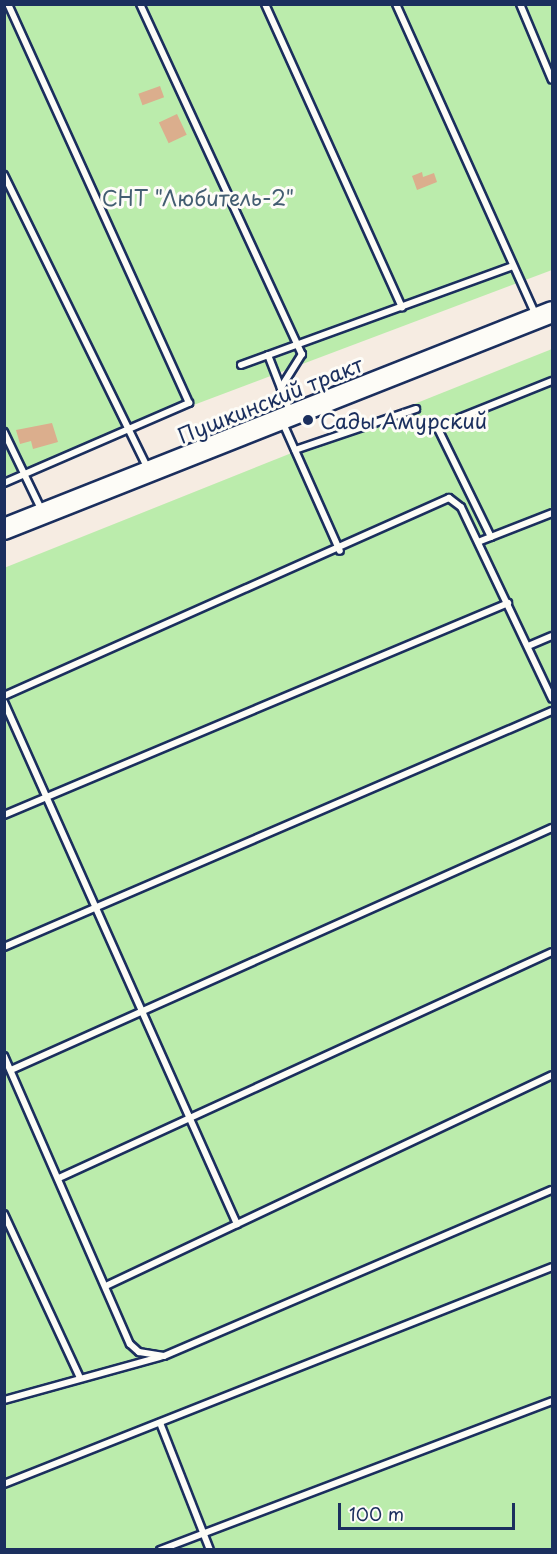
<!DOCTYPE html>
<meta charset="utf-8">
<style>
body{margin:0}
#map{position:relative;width:557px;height:1554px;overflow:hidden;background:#f6ece2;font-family:"Playpen Sans",sans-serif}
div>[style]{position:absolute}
.green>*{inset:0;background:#bbecac}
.building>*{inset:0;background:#dbae8d;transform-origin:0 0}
.roads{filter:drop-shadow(2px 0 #1b2f5e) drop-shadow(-2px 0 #1b2f5e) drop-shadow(0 2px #1b2f5e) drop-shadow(0 -2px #1b2f5e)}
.service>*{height:6px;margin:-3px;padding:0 3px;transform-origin:3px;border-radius:3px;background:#fdfcf7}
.primary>*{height:20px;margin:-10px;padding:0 10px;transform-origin:10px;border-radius:10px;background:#fdfcf7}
.dots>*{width:16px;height:16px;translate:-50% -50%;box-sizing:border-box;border:3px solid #fdfcf7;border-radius:50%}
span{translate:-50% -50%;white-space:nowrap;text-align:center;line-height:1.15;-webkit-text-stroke:6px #fdfcf7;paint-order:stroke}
.park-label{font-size:21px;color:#435e72}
.street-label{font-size:21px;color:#1b2f5e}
.poi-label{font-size:21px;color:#1b2f5e}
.left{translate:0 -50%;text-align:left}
.frame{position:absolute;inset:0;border:6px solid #1b2f5e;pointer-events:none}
.scale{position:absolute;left:338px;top:1503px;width:177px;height:27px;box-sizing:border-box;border:3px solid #1b2f5e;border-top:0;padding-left:8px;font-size:18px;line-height:21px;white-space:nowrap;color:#1b2f5e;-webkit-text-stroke:4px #fdfcf7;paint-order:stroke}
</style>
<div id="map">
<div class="green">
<div style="clip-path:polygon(5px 5px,552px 5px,552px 270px,5px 476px)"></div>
<div style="clip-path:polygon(552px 349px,552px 1549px,5px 1549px,4px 568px)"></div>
</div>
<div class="building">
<div style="left:160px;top:86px;width:12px;height:23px;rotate:70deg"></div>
<div style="left:177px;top:114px;width:23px;height:20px;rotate:65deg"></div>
<div style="clip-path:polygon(422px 172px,423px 177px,434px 173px,437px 182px,417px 190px,412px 176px)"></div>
<div style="clip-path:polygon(52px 423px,58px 442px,33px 449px,31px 441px,20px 444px,16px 430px)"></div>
</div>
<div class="roads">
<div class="service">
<div style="left:140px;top:4px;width:386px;rotate:65.2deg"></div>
<div style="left:302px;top:354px;width:40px;rotate:122deg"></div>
<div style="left:265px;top:4px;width:333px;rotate:65.7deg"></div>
<div style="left:396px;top:4px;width:341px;rotate:65.8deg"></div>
<div style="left:520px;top:4px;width:82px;rotate:67.2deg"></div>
<div style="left:4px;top:175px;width:327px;rotate:63.9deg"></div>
<div style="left:268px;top:355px;width:63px;rotate:68.7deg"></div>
<div style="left:241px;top:365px;width:289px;rotate:-20deg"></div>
<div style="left:282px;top:421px;width:142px;rotate:66deg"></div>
<div style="left:4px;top:432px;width:88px;rotate:64.3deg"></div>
<div style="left:295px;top:450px;width:128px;rotate:-18.7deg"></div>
<div style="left:4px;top:483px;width:202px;rotate:-23.4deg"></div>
<div style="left:189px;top:403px;width:438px;rotate:-114.4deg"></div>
<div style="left:491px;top:537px;width:123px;rotate:-116.1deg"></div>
<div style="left:437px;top:427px;width:124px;rotate:-21.8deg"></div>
<div style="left:478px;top:542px;width:79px;rotate:-21.4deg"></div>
<div style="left:528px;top:646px;width:26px;rotate:-23deg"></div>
<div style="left:4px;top:696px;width:487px;rotate:-24deg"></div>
<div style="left:449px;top:498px;width:15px;rotate:37deg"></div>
<div style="left:461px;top:507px;width:212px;rotate:64.6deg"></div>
<div style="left:4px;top:702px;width:572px;rotate:65.95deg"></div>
<div style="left:4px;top:815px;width:547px;rotate:-22.81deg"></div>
<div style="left:4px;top:947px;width:597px;rotate:-23.3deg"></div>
<div style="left:4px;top:1056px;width:314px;rotate:66.4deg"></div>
<div style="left:130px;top:1344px;width:12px;rotate:42deg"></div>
<div style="left:139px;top:1352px;width:25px;rotate:9deg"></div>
<div style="left:164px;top:1356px;width:422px;rotate:-23.2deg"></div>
<div style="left:11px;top:1070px;width:593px;rotate:-24.1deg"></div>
<div style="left:59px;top:1178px;width:542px;rotate:-24.63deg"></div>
<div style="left:4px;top:1214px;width:181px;rotate:65.1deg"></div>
<div style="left:108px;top:1285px;width:491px;rotate:-25.3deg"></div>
<div style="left:4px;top:1400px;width:162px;rotate:-15.4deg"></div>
<div style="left:160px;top:1423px;width:136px;rotate:68.5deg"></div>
<div style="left:4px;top:1484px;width:589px;rotate:-21.6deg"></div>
<div style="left:160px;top:1550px;width:419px;rotate:-20.8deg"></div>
</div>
<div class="primary">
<div style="left:4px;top:529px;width:589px;rotate:-21.6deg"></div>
</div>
</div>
<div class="dots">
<div style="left:308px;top:420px;background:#1b2f5e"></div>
</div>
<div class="park-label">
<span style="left:198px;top:197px">СНТ "Любитель-2"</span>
</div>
<div class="street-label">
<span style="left:270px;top:399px;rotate:-22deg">Пушкинский тракт</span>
</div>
<div class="poi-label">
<span class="left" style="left:320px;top:420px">Сады Амурский</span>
</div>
<div class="frame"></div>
<div class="scale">100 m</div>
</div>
